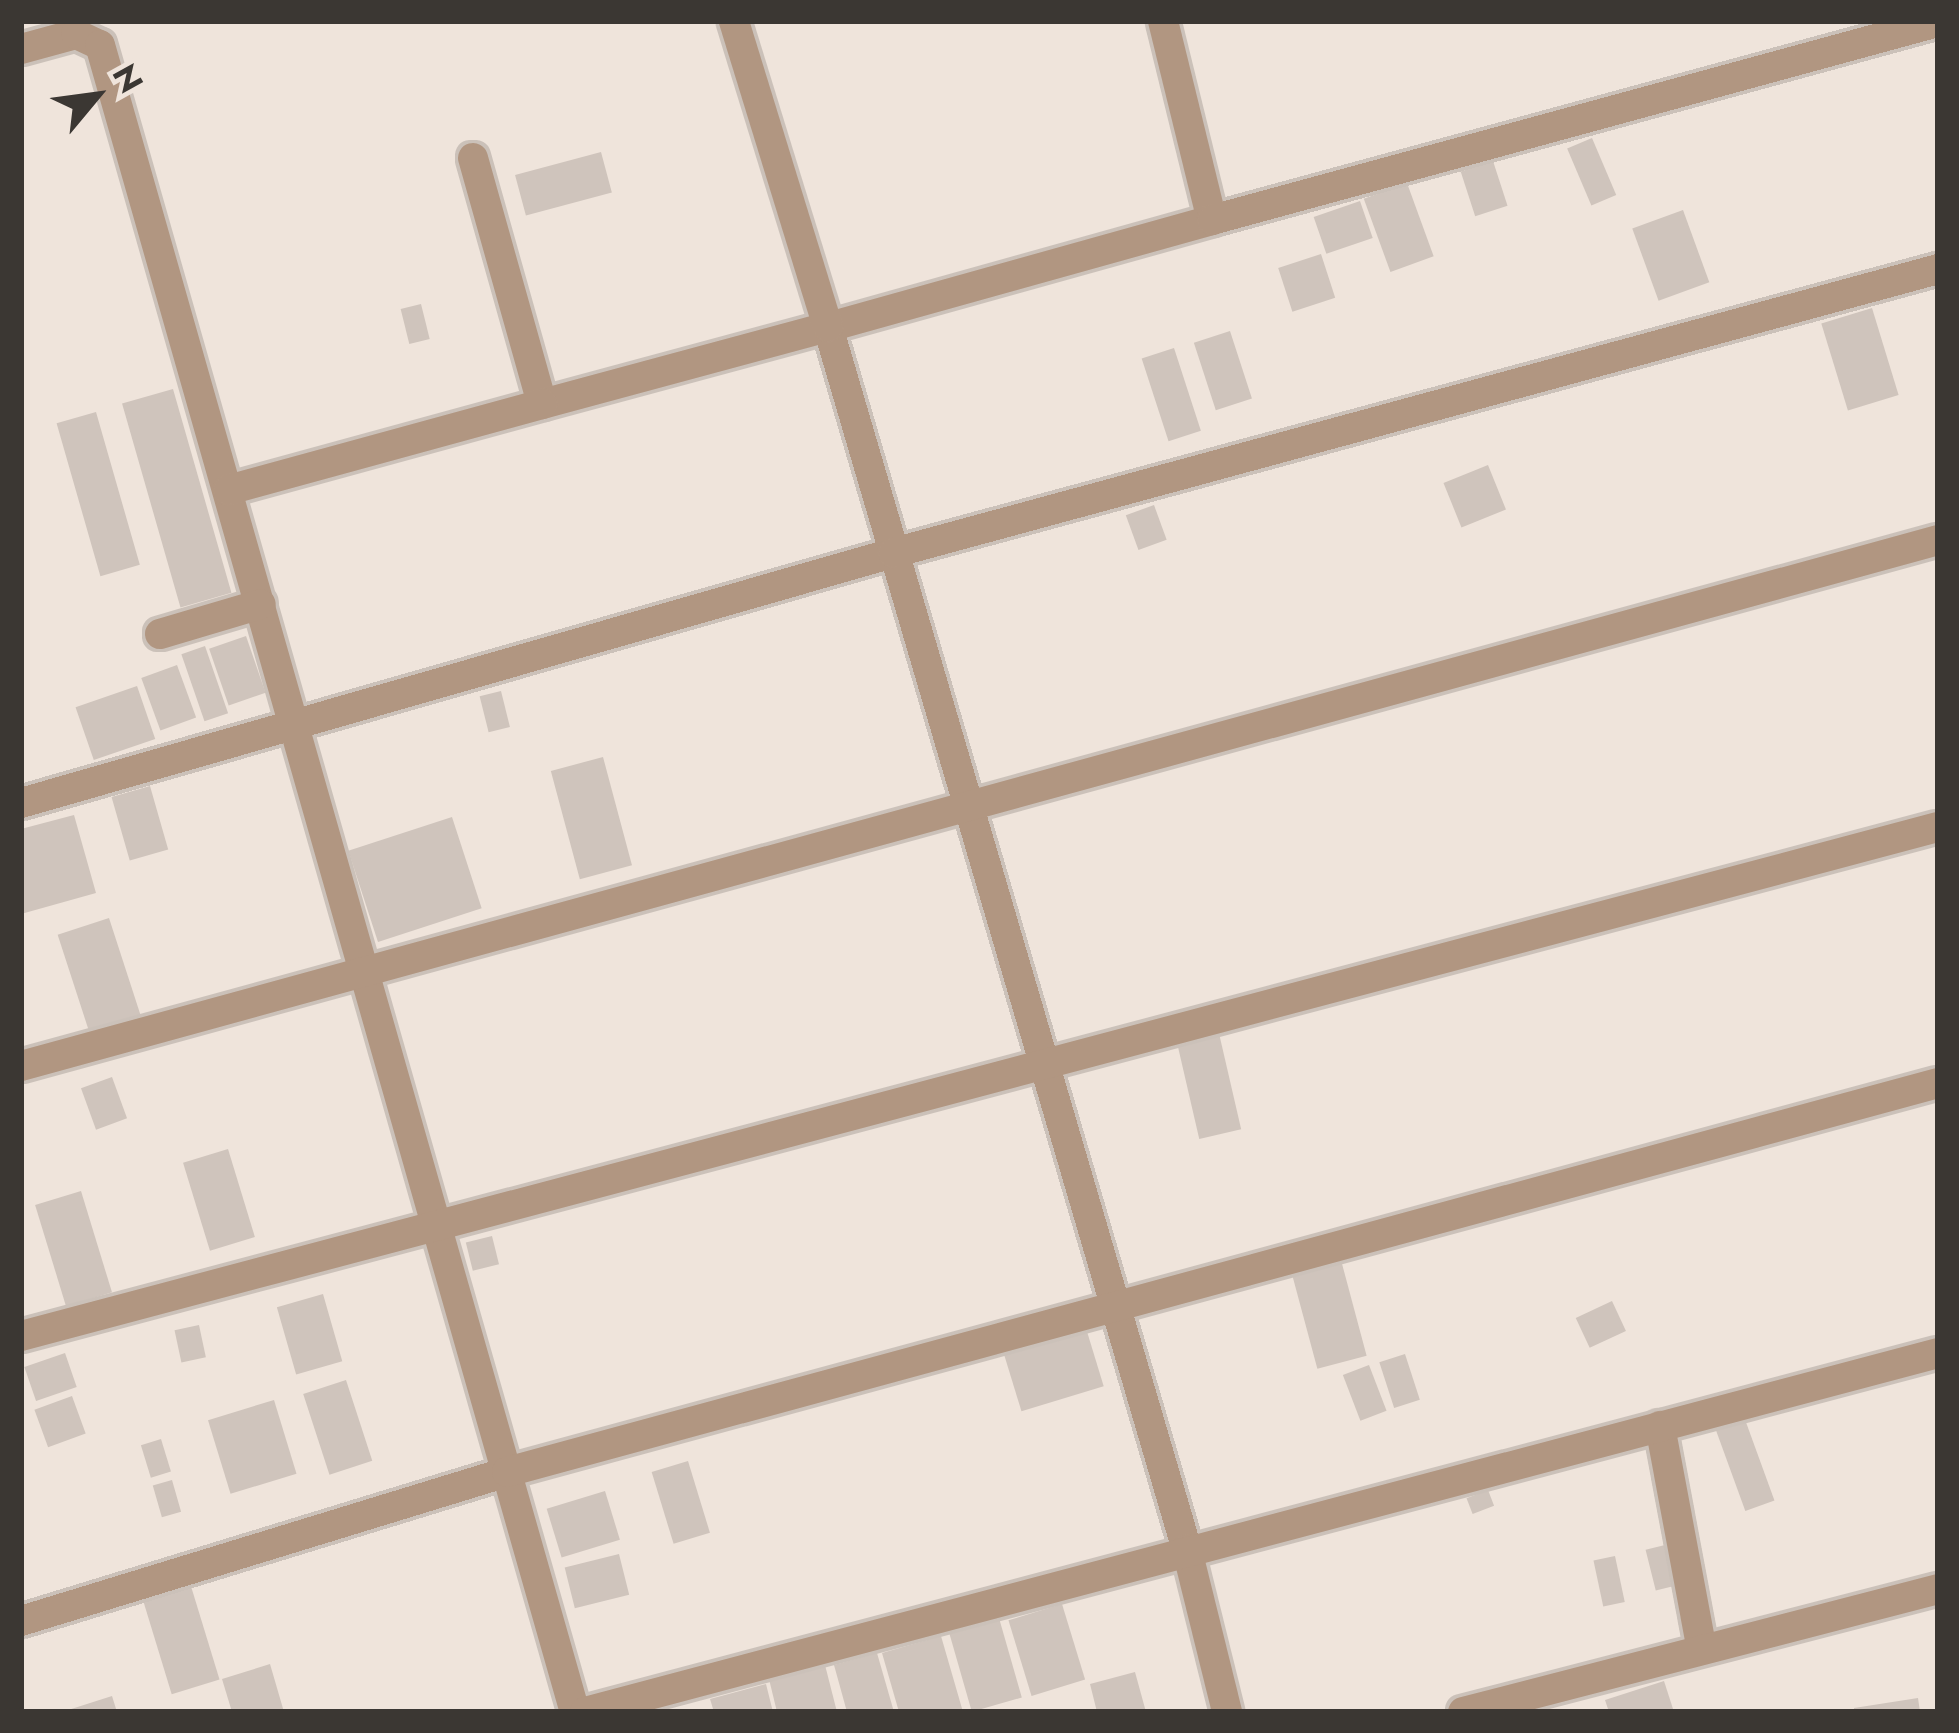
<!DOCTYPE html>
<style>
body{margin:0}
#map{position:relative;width:1959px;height:1733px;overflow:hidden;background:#efe4db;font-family:Jost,sans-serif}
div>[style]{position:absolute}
.building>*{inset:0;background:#cfc4bc;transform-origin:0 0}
.roads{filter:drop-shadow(3px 0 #cbc1b9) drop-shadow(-3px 0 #cbc1b9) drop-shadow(0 3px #cbc1b9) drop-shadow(0 -3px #cbc1b9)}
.street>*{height:30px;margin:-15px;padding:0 15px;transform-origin:15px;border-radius:15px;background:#b19681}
span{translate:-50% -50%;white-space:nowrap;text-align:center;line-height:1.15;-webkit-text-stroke:12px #efe4db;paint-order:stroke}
.frame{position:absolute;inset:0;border:24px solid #3b3733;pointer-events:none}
.north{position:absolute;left:36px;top:36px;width:120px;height:120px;-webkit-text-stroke:9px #efe4db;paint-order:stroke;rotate:61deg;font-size:33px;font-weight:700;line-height:48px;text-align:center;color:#3b3733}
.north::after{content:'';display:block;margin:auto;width:42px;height:54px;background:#3b3733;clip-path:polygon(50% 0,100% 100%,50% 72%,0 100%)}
</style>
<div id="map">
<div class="building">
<div style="left:1592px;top:138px;width:62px;height:27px;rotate:67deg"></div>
<div style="left:601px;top:152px;width:42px;height:89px;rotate:75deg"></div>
<div style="left:1493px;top:161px;width:47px;height:34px;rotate:72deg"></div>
<div style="left:1407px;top:183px;width:78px;height:46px;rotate:70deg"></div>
<div style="left:1360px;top:201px;width:39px;height:49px;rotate:71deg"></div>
<div style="left:1683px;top:210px;width:77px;height:54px;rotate:70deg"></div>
<div style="left:1321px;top:254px;width:46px;height:45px;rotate:72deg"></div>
<div style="left:421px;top:304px;width:36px;height:21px;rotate:76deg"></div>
<div style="left:1872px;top:308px;width:91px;height:53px;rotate:73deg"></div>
<div style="left:1230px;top:331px;width:71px;height:38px;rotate:72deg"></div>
<div style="left:1174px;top:348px;width:87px;height:34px;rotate:72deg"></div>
<div style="left:173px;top:389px;width:212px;height:53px;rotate:74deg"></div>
<div style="left:96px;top:412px;width:159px;height:41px;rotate:74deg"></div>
<div style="left:1488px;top:465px;width:48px;height:48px;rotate:68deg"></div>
<div style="left:1154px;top:505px;width:37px;height:30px;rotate:70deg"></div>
<div style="left:246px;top:636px;width:60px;height:39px;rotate:71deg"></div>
<div style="left:205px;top:646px;width:71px;height:25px;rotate:71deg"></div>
<div style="left:177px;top:665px;width:56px;height:38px;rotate:70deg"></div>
<div style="left:137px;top:686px;width:56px;height:65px;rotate:71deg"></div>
<div style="left:501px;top:691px;width:37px;height:22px;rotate:76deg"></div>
<div style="left:603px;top:757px;width:112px;height:54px;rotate:75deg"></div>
<div style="left:150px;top:786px;width:66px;height:40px;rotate:74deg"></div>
<div style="clip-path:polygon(74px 815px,96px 893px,21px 914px,21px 829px)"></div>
<div style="left:452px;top:817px;width:96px;height:109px;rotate:72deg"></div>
<div style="left:109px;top:918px;width:103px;height:54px;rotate:72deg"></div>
<div style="left:1218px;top:1029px;width:103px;height:43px;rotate:77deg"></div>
<div style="left:112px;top:1077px;width:44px;height:33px;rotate:70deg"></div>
<div style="left:228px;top:1149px;width:92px;height:47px;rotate:73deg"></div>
<div style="left:81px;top:1191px;width:106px;height:48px;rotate:73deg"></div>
<div style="left:492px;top:1236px;width:29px;height:27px;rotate:76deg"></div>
<div style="left:1341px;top:1260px;width:99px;height:51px;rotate:75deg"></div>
<div style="left:323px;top:1294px;width:70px;height:48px;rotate:74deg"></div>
<div style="left:1612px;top:1301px;width:33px;height:40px;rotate:65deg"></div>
<div style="left:199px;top:1325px;width:33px;height:25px;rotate:78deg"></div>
<div style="left:1085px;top:1325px;width:64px;height:86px;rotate:73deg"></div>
<div style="left:65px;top:1353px;width:36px;height:43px;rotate:71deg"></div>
<div style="left:1405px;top:1354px;width:48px;height:27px;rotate:72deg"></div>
<div style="left:1369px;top:1365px;width:49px;height:28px;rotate:69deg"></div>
<div style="left:346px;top:1380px;width:85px;height:45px;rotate:72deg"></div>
<div style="left:72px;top:1396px;width:40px;height:40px;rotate:70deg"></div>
<div style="left:274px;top:1400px;width:77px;height:69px;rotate:73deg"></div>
<div style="left:1743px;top:1414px;width:92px;height:31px;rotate:70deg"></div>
<div style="left:161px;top:1439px;width:34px;height:21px;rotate:73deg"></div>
<div style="left:688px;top:1461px;width:75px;height:38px;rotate:73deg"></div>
<div style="left:172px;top:1480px;width:33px;height:20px;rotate:74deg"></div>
<div style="left:1488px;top:1490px;width:17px;height:23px;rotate:69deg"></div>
<div style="left:605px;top:1491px;width:51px;height:61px;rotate:73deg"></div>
<div style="left:1665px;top:1545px;width:42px;height:20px;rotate:76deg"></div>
<div style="left:619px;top:1554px;width:42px;height:56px;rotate:76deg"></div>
<div style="left:1615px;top:1556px;width:47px;height:22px;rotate:78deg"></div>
<div style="left:190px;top:1583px;width:101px;height:50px;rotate:73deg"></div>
<div style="left:1062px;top:1604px;width:79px;height:56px;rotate:73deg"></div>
<div style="left:997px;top:1611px;width:90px;height:52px;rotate:74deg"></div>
<div style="clip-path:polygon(941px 1636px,963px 1712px,899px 1712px,882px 1653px)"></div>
<div style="clip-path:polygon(877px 1653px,894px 1712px,847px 1712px,834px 1665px)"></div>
<div style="clip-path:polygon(270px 1664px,284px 1712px,232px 1712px,222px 1679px)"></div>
<div style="clip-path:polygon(825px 1665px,837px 1712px,777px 1712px,769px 1679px)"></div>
<div style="clip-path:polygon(1135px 1672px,1146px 1712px,1097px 1712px,1090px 1684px)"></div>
<div style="clip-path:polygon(1664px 1681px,1674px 1712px,1609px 1712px,1605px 1700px)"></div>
<div style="clip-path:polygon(766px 1684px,773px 1712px,714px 1712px,710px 1699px)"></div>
<div style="clip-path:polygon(112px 1696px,117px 1712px,65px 1712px,65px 1711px)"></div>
<div style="clip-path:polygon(1918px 1698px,1920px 1712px,1854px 1712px,1854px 1708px)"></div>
</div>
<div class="roads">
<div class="street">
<div style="left:1163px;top:21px;width:205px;rotate:76.2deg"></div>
<div style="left:1212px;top:220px;width:399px;rotate:164.4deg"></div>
<div style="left:828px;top:327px;width:1275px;rotate:73.64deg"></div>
<div style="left:1187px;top:1550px;width:167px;rotate:76.1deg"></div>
<div style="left:21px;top:49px;width:57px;rotate:-15.3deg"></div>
<div style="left:76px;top:34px;width:26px;rotate:25deg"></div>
<div style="left:100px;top:45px;width:1733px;rotate:74.1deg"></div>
<div style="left:473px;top:158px;width:255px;rotate:74.3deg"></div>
<div style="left:542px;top:404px;width:296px;rotate:-15.1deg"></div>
<div style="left:828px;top:327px;width:320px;rotate:-107.1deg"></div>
<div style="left:1212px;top:220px;width:753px;rotate:-15.26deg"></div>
<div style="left:228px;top:490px;width:326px;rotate:-15.3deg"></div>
<div style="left:160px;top:634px;width:105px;rotate:-16.5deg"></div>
<div style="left:21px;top:803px;width:907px;rotate:-16deg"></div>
<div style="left:893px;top:553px;width:1083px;rotate:-15.2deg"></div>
<div style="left:21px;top:1066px;width:1988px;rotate:-15.34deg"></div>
<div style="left:21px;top:1336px;width:1983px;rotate:-14.87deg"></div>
<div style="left:1660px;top:1426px;width:224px;rotate:79.4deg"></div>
<div style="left:21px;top:1621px;width:508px;rotate:-17.04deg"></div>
<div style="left:507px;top:1472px;width:1483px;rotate:-15.21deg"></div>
<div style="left:585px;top:1712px;width:1400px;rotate:-14.86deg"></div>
<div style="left:1463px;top:1712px;width:491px;rotate:-14.5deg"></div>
</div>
</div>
<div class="frame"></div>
<div class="north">N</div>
</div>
